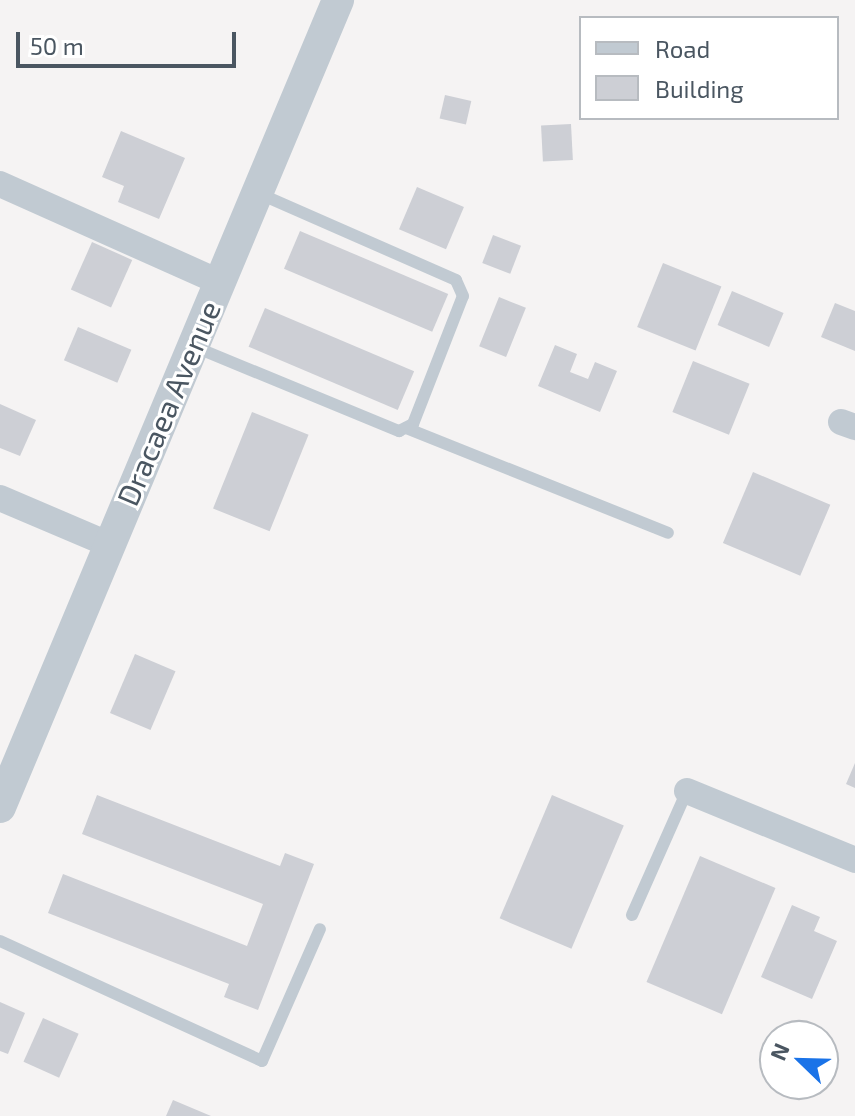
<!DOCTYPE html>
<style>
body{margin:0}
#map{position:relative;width:855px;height:1116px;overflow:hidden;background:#f5f3f3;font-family:"Exo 2",sans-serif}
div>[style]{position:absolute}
.building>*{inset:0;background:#cdcfd5;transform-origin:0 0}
.service>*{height:12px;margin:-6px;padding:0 6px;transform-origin:6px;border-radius:6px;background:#c1cad2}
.minor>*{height:26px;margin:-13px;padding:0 13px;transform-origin:13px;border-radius:13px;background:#c1cad2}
.tertiary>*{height:32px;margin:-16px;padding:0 16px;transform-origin:16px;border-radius:16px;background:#c1cad2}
span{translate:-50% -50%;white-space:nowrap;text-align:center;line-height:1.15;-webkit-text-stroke:6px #fff;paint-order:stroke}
.street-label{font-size:30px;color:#4a5661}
.legend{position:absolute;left:579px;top:16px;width:260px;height:104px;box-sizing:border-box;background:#fff;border:2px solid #b7bbc0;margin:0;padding:10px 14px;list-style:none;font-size:24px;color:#4a5661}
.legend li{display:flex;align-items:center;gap:16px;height:40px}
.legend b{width:40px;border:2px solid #b7bbc0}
.north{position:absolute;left:759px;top:1020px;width:80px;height:80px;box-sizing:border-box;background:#fff;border:2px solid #b7bbc0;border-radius:50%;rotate:293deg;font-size:22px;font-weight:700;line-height:32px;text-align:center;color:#4a5661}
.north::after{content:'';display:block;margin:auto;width:28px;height:36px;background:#1a73e8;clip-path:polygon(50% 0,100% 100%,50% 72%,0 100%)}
.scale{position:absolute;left:16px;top:32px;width:220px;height:36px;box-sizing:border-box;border:4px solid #4a5661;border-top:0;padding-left:10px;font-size:24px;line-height:28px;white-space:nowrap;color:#4a5661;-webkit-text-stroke:6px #fff;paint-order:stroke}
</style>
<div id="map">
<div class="building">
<div style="left:445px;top:95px;width:27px;height:24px;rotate:13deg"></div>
<div style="left:571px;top:124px;width:36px;height:30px;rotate:87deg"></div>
<div style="clip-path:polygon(121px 131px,185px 158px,159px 219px,118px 202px,124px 186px,102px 177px)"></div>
<div style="left:417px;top:187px;width:51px;height:46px;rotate:23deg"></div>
<div style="left:300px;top:231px;width:161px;height:41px;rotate:23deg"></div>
<div style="left:493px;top:235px;width:30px;height:30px;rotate:21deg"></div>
<div style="left:92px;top:242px;width:44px;height:52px;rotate:24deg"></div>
<div style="left:663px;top:263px;width:63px;height:69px;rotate:22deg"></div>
<div style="left:732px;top:291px;width:56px;height:37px;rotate:23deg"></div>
<div style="left:499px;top:297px;width:29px;height:53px;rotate:22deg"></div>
<div style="clip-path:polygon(835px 303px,855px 311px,855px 351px,821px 337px)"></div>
<div style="left:265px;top:308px;width:162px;height:42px;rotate:23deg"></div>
<div style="left:78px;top:327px;width:58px;height:36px;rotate:23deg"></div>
<div style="clip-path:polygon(555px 345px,577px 354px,570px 372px,588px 379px,595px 362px,617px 371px,600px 412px,538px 386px)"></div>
<div style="left:693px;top:361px;width:61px;height:55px;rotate:22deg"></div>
<div style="clip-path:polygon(0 404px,36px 420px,20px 456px,0 448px)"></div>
<div style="left:252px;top:412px;width:61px;height:104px;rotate:22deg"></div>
<div style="left:753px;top:472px;width:84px;height:77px;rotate:23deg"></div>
<div style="left:135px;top:654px;width:44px;height:64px;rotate:23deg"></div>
<div style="clip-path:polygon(855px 763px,855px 788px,846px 784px)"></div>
<div style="clip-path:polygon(97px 795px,280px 866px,285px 853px,314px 864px,258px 1010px,224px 997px,229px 984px,48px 913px,63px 874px,247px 946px,263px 904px,82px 834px)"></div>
<div style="left:552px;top:795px;width:78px;height:134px;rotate:23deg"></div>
<div style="left:700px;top:856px;width:82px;height:137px;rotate:23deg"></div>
<div style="clip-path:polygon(792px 905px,820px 917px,814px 931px,837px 941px,812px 999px,761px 977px)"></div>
<div style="clip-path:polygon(0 1002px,25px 1013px,8px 1054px,0 1051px)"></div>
<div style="left:43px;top:1018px;width:39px;height:48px;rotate:24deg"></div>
<div style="clip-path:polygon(173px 1100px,211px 1116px,166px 1116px)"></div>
</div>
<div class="service">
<div style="left:195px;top:347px;width:221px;rotate:22.4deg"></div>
<div style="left:399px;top:431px;width:16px;rotate:-27deg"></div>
<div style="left:413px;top:424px;width:137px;rotate:-68.7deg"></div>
<div style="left:463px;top:296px;width:17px;rotate:-114deg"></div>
<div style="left:456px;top:280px;width:214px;rotate:-156.3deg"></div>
<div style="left:406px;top:428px;width:282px;rotate:21.8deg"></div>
<div style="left:632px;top:915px;width:136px;rotate:-66.1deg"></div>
<div style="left:0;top:941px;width:288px;rotate:24.6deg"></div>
<div style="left:262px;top:1061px;width:144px;rotate:-66.3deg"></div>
</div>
<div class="minor">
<div style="left:0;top:184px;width:240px;rotate:24.1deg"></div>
<div style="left:841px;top:422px;width:15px;rotate:20deg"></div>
<div style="left:0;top:498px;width:117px;rotate:23.1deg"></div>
<div style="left:687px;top:791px;width:182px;rotate:22.3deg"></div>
</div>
<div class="tertiary">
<div style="left:0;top:807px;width:875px;rotate:-67.27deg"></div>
</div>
<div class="street-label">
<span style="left:168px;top:403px;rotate:-67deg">Dracaea Avenue</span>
</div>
<ul class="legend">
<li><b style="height:10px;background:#c1cad2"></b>Road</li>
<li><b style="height:22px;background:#cdcfd5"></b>Building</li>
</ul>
<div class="north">N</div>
<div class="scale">50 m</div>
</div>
